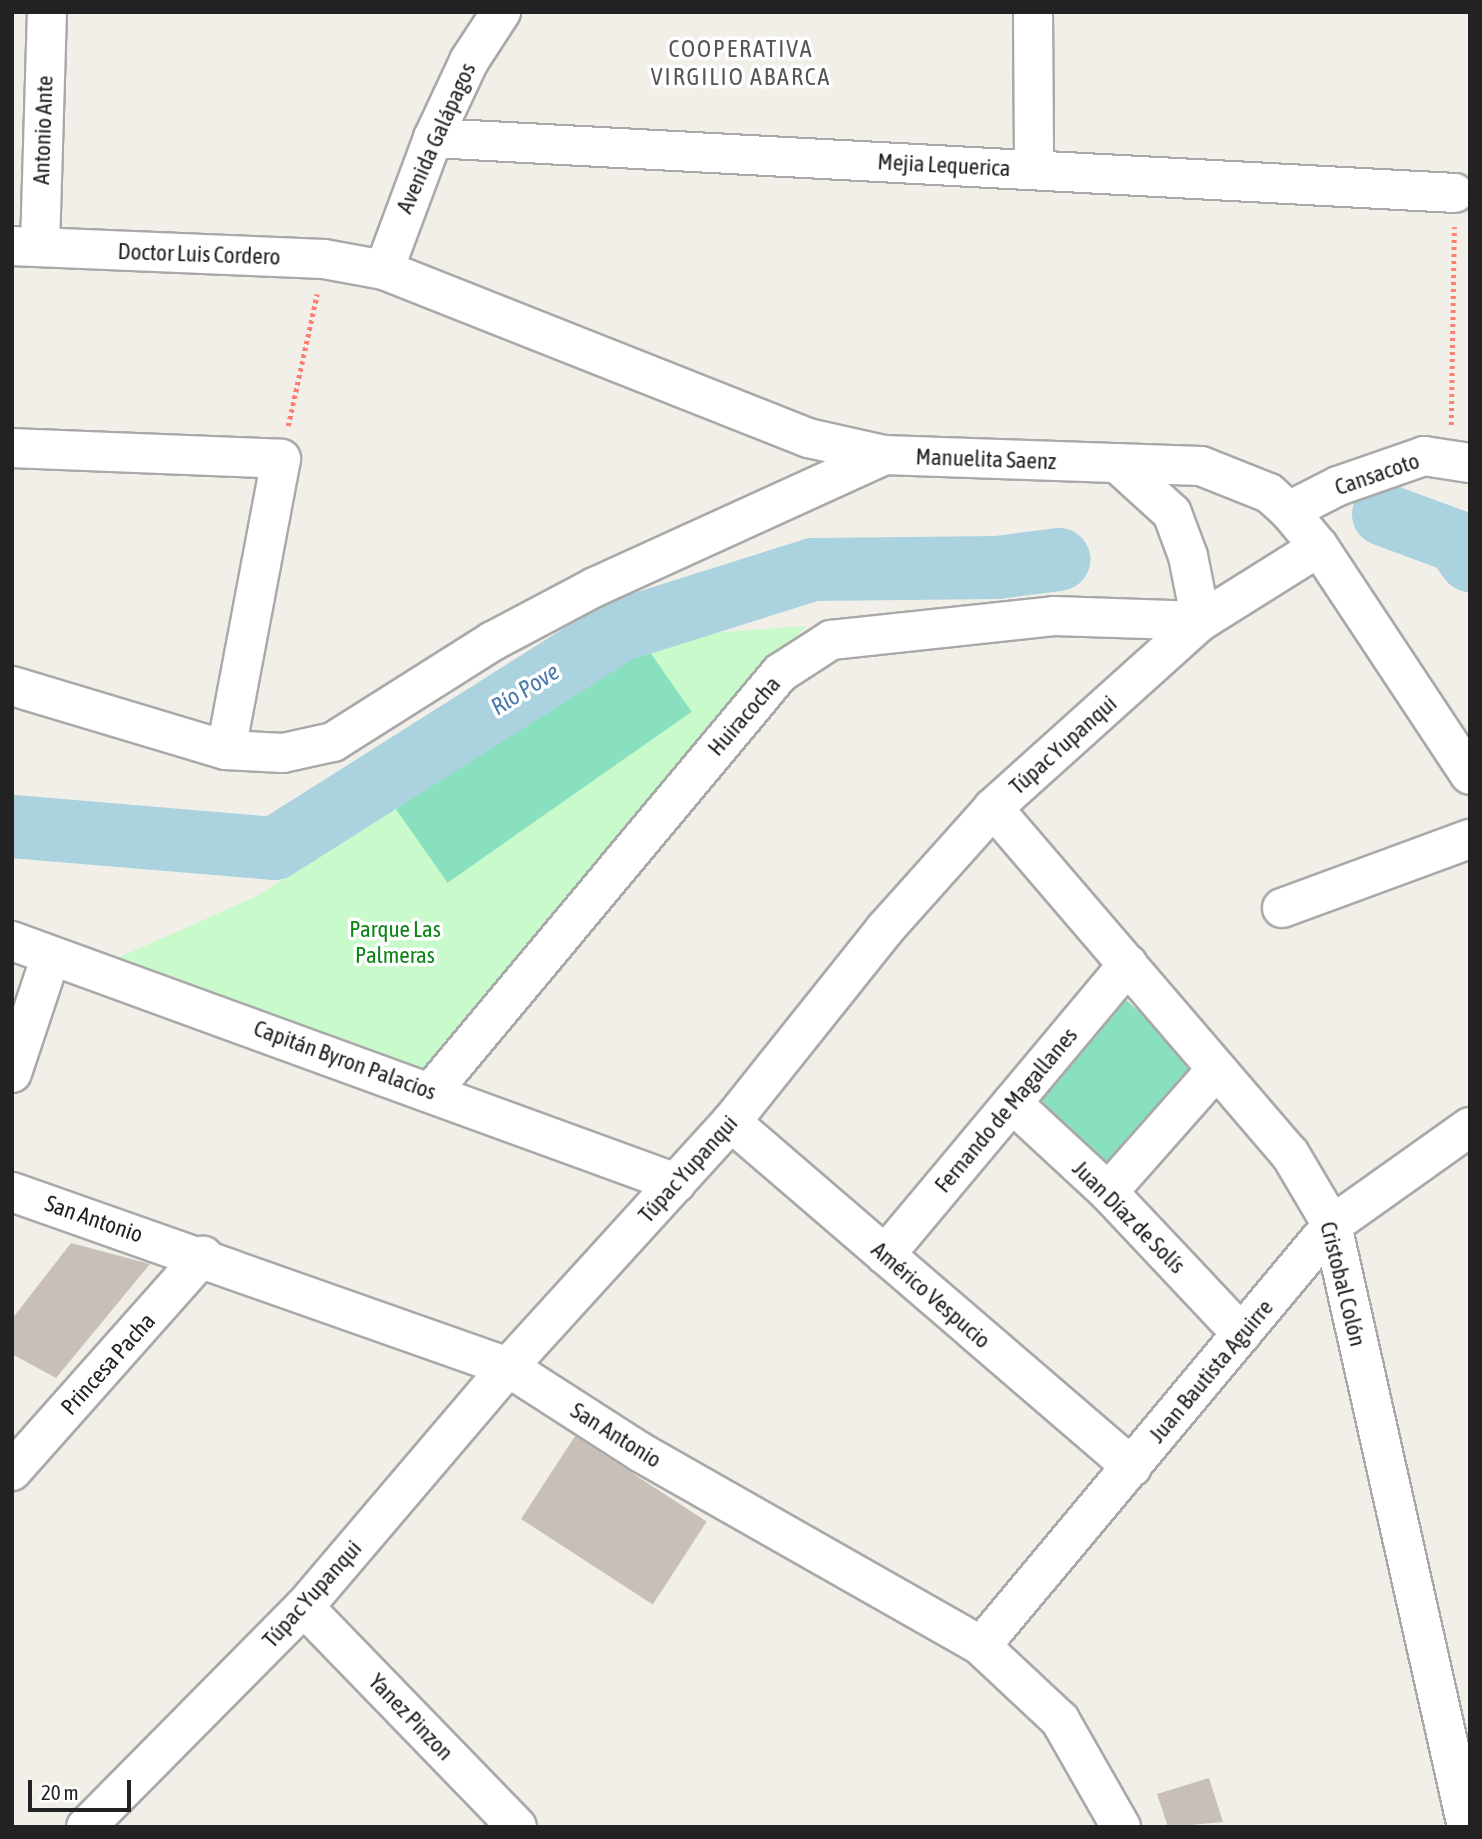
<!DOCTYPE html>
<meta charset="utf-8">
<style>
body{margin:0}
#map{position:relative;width:1482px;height:1839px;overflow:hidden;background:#f2efe9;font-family:"Asap Condensed",sans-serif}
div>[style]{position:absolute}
.park>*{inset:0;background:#c8facc}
.pitch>*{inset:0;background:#88e0be;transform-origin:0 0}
.river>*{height:63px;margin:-31.5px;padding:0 31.5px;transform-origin:31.5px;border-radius:31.5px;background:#aad3df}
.building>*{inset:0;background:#c7bfb8;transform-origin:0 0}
.path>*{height:4.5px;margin-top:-2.25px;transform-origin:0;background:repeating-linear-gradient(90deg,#fa8072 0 3.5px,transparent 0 7px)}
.roads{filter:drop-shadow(2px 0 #a9a9a9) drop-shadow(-2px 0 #a9a9a9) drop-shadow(0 2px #a9a9a9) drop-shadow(0 -2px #a9a9a9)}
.minor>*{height:38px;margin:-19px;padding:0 19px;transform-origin:19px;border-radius:19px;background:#fff}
span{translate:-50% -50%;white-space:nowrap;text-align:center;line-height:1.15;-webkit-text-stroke:7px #fff;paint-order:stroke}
.street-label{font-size:23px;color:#222}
.park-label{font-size:23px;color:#0c8416}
.neighbourhood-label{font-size:24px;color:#555;letter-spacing:2px}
.water-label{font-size:24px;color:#4a7aab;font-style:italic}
.frame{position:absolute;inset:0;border:14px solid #222;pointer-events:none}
.scale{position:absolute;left:28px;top:1780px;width:103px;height:32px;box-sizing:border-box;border:4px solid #222;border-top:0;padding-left:9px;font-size:21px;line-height:24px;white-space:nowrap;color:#222;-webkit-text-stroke:5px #fff;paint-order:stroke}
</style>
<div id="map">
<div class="park">
<div style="clip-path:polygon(806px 626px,431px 1078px,113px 960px,255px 897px,395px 807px,640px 638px)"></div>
</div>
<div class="pitch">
<div style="left:640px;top:638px;width:90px;height:298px;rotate:55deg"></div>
<div style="left:1125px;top:999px;width:107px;height:142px;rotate:42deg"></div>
</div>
<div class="river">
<div style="left:1383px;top:514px;width:78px;rotate:20.3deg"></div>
<div style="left:1456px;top:541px;width:24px;rotate:54deg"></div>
<div style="left:12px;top:826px;width:263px;rotate:4.8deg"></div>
<div style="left:274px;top:848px;width:408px;rotate:-32.3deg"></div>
<div style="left:619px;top:630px;width:203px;rotate:-17.5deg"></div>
<div style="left:813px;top:569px;width:184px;rotate:-0.6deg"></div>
<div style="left:997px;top:567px;width:62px;rotate:-7.5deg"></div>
</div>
<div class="building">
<div style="clip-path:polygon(71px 1243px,150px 1264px,56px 1378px,12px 1354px,12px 1319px)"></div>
<div style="left:575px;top:1436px;width:157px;height:99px;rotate:33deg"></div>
<div style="clip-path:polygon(1209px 1778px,1223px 1822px,1168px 1827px,1157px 1794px)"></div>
</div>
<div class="path">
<div style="left:1451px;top:425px;width:198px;rotate:-89.1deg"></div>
<div style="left:288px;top:426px;width:135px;rotate:-77.6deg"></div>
</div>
<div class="roads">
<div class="minor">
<div style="left:1033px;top:12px;width:158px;rotate:89.6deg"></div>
<div style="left:433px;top:138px;width:1023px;rotate:3.08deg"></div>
<div style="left:12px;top:246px;width:312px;rotate:2.4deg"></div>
<div style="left:324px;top:259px;width:61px;rotate:10.4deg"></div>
<div style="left:384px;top:270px;width:456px;rotate:21.6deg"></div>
<div style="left:808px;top:438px;width:78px;rotate:12.6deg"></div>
<div style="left:884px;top:455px;width:317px;rotate:2deg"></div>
<div style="left:1201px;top:466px;width:73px;rotate:21.7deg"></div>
<div style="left:1269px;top:493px;width:27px;rotate:42deg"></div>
<div style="left:1289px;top:511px;width:47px;rotate:50.2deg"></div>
<div style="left:1319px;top:547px;width:273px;rotate:56.5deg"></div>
<div style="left:40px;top:247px;width:235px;rotate:-88.3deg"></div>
<div style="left:384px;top:270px;width:141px;rotate:-69.6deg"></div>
<div style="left:433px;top:138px;width:85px;rotate:-64.9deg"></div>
<div style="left:469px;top:61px;width:59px;rotate:-56.9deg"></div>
<div style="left:12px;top:448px;width:269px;rotate:2.3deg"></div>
<div style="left:281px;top:459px;width:296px;rotate:100.7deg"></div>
<div style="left:1117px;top:463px;width:74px;rotate:42.3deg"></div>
<div style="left:1172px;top:513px;width:46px;rotate:69.6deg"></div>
<div style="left:1188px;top:556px;width:66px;rotate:78.7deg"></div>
<div style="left:1289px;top:511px;width:55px;rotate:-27deg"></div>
<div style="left:1338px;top:486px;width:91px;rotate:-19.2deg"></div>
<div style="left:1424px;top:456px;width:47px;rotate:8.7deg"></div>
<div style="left:12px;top:686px;width:223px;rotate:16.7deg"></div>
<div style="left:226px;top:750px;width:57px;rotate:3deg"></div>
<div style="left:283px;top:753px;width:51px;rotate:-12.4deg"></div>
<div style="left:333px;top:742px;width:189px;rotate:-32.3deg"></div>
<div style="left:493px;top:641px;width:115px;rotate:-27.9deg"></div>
<div style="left:595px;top:587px;width:318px;rotate:-24.5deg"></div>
<div style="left:993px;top:808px;width:456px;rotate:49.4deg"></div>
<div style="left:1290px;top:1154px;width:82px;rotate:59.4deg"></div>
<div style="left:1332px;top:1225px;width:617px;rotate:77.36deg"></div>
<div style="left:1282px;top:908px;width:200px;rotate:-20.2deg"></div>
<div style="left:12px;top:941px;width:707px;rotate:20.02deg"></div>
<div style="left:12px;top:1073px;width:123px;rotate:-71.6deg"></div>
<div style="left:432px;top:1091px;width:544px;rotate:-50.22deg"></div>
<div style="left:780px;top:673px;width:61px;rotate:-32.9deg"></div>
<div style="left:831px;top:640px;width:224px;rotate:-6.1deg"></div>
<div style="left:1054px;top:616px;width:147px;rotate:1.9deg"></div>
<div style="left:1012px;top:1103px;width:131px;rotate:42.8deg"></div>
<div style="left:1108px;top:1192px;width:195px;rotate:46.7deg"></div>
<div style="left:731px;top:1122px;width:529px;rotate:40.71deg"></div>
<div style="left:12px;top:1192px;width:526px;rotate:19.43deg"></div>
<div style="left:508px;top:1367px;width:157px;rotate:32.8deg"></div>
<div style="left:640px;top:1452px;width:392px;rotate:29.6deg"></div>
<div style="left:981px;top:1646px;width:108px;rotate:43.1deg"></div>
<div style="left:1060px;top:1720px;width:123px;rotate:60.3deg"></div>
<div style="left:1108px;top:1192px;width:164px;rotate:-48.5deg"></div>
<div style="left:885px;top:1255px;width:379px;rotate:-50.1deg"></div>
<div style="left:12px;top:1471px;width:288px;rotate:-48.4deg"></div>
<div style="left:304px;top:1607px;width:306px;rotate:45.9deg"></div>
<div style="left:981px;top:1646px;width:548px;rotate:-50.18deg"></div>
<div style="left:1332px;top:1225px;width:169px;rotate:-35.4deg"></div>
<div style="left:86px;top:1827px;width:310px;rotate:-45.3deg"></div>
<div style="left:304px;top:1607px;width:315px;rotate:-49.6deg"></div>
<div style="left:508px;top:1367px;width:331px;rotate:-47.7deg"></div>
<div style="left:731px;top:1122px;width:247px;rotate:-51.4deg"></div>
<div style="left:885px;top:929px;width:162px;rotate:-48.2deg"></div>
<div style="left:993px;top:808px;width:280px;rotate:-42deg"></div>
<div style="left:1201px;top:621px;width:139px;rotate:-32.1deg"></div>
</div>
</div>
<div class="street-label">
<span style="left:43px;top:130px;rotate:-88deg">Antonio Ante</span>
<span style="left:436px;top:138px;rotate:-66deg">Avenida Galápagos</span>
<span style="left:944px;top:165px;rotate:3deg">Mejia Lequerica</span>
<span style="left:199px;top:254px;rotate:2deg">Doctor Luis Cordero</span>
<span style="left:986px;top:459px;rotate:2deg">Manuelita Saenz</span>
<span style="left:1377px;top:474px;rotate:-19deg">Cansacoto</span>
<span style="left:744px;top:716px;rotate:-49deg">Huiracocha</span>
<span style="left:1063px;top:745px;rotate:-42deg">Túpac Yupanqui</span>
<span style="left:345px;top:1060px;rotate:20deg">Capitán Byron Palacios</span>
<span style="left:1006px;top:1110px;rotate:-50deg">Fernando de Magallanes</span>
<span style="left:688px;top:1169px;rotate:-48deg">Túpac Yupanqui</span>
<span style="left:1129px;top:1217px;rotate:45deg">Juan Díaz de Solís</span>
<span style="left:94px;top:1219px;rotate:19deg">San Antonio</span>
<span style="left:1343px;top:1284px;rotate:76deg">Cristobal Colón</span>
<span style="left:931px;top:1295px;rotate:41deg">Américo Vespucio</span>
<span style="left:108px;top:1364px;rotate:-48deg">Princesa Pacha</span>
<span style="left:1211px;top:1371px;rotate:-50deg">Juan Bautista Aguirre</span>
<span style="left:616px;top:1435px;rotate:32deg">San Antonio</span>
<span style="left:312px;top:1594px;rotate:-48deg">Túpac Yupanqui</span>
<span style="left:411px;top:1717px;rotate:46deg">Yanez Pinzon</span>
</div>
<div class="park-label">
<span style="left:395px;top:942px">Parque Las<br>Palmeras</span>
</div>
<div class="neighbourhood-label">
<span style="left:741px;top:63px">COOPERATIVA<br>VIRGILIO ABARCA</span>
</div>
<div class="water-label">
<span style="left:525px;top:689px;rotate:-32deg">Río Pove</span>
</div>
<div class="frame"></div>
<div class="scale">20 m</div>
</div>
